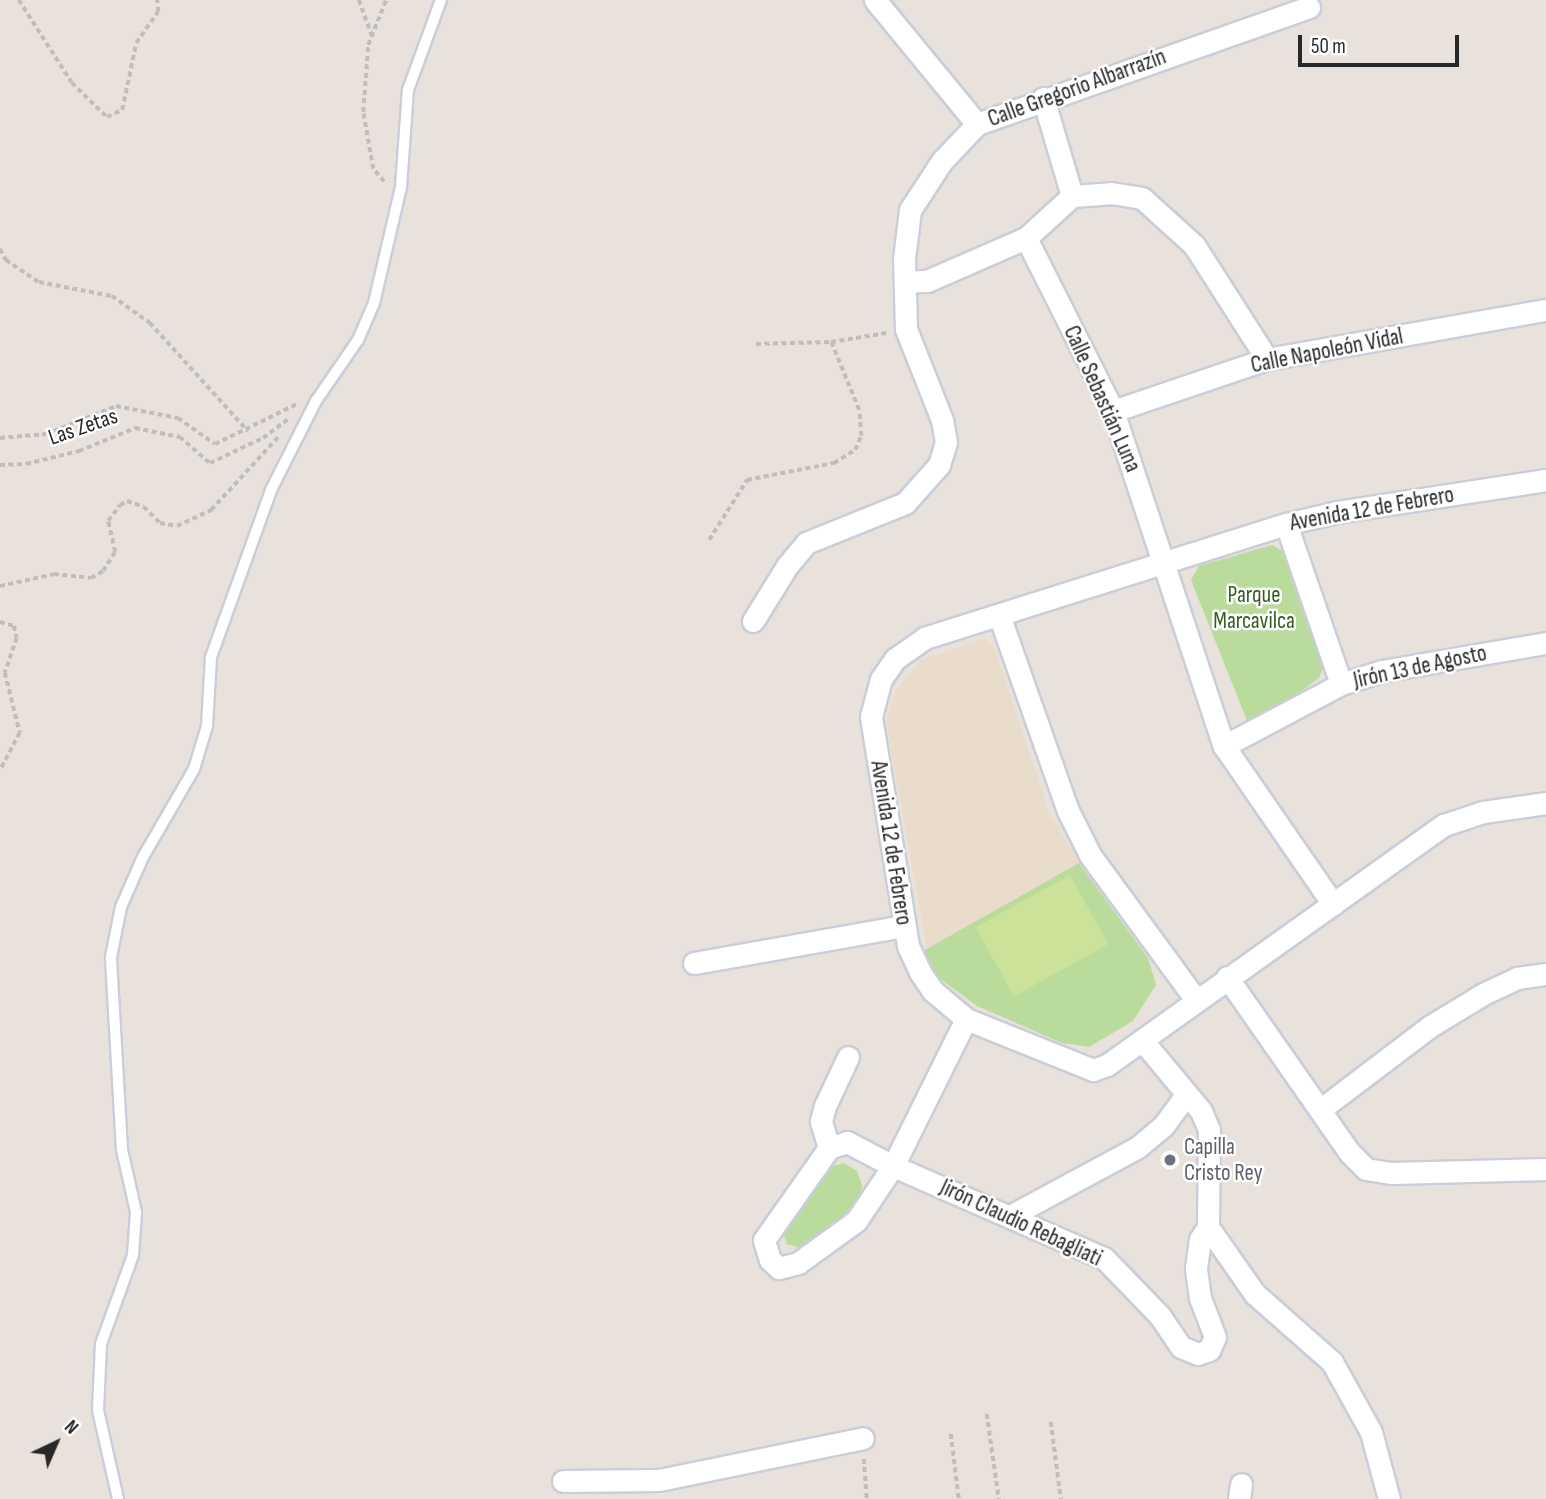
<!DOCTYPE html>
<meta charset="utf-8">
<style>
body{margin:0}
#map{position:relative;width:1546px;height:1499px;overflow:hidden;background:#e9e1db;font-family:"Sofia Sans Condensed",sans-serif}
div>[style]{position:absolute}
.education>*{inset:0;background:#eadccb}
.green>*{inset:0;background:#b9db9c}
.pitch>*{inset:0;background:#cbe298;transform-origin:0 0}
.path>*{height:3.5px;margin-top:-1.75px;transform-origin:0;background:repeating-linear-gradient(90deg,#bebebe 0 5px,transparent 0 8.5px)}
.roads{filter:drop-shadow(2px 0 #c9ced9) drop-shadow(-2px 0 #c9ced9) drop-shadow(0 2px #c9ced9) drop-shadow(0 -2px #c9ced9)}
.lane>*{height:10px;margin:-5px;padding:0 5px;transform-origin:5px;border-radius:5px;background:#fff}
.street>*{height:21px;margin:-10.5px;padding:0 10.5px;transform-origin:10.5px;border-radius:10.5px;background:#fff}
.dots>*{width:19px;height:19px;translate:-50% -50%;box-sizing:border-box;border:4px solid #fff;border-radius:50%}
span{translate:-50% -50%;white-space:nowrap;text-align:center;line-height:1.15;-webkit-text-stroke:5px #fff;paint-order:stroke}
.street-label{font-size:23px;color:#282828}
.park-label{font-size:23px;color:#345d20}
.worship-label{font-size:23px;color:#5b616d}
.left{translate:0 -50%;text-align:left}
.north{position:absolute;left:21px;top:1408px;width:70px;height:70px;-webkit-text-stroke:5px #fff;paint-order:stroke;rotate:44deg;font-size:19px;font-weight:700;line-height:28px;text-align:center;color:#282828}
.north::after{content:'';display:block;margin:auto;width:24px;height:32px;background:#282828;clip-path:polygon(50% 0,100% 100%,50% 72%,0 100%)}
.scale{position:absolute;left:1298px;top:35px;width:161px;height:32px;box-sizing:border-box;border:4px solid #282828;border-top:0;padding-left:9px;font-size:21px;line-height:24px;white-space:nowrap;color:#282828;-webkit-text-stroke:5px #fff;paint-order:stroke}
</style>
<div id="map">
<div class="education">
<div style="clip-path:polygon(985px 639px,995px 649px,1049px 812px,1079px 863px,927px 949px,886px 721px,895px 693px,920px 660px)"></div>
</div>
<div class="green">
<div style="clip-path:polygon(1272px 545px,1287px 554px,1325px 664px,1319px 678px,1256px 724px,1248px 723px,1191px 580px,1199px 566px)"></div>
<div style="clip-path:polygon(1079px 863px,1148px 958px,1156px 985px,1133px 1021px,1089px 1047px,1062px 1043px,977px 1006px,938px 977px,923px 951px)"></div>
<div style="clip-path:polygon(844px 1163px,857px 1171px,862px 1185px,861px 1200px,804px 1249px,787px 1244px,783px 1233px,829px 1167px)"></div>
</div>
<div class="pitch">
<div style="left:1070px;top:875px;width:79px;height:108px;rotate:61deg"></div>
</div>
<div class="path">
<div style="left:19px;top:0;width:98px;rotate:57.4deg"></div>
<div style="left:72px;top:83px;width:49px;rotate:44.2deg"></div>
<div style="left:107px;top:117px;width:17px;rotate:-25deg"></div>
<div style="left:122px;top:110px;width:68px;rotate:-78.2deg"></div>
<div style="left:136px;top:43px;width:38px;rotate:-55deg"></div>
<div style="left:158px;top:12px;width:12px;rotate:-95deg"></div>
<div style="left:359px;top:0;width:38px;rotate:70deg"></div>
<div style="left:384px;top:182px;width:17px;rotate:-130deg"></div>
<div style="left:373px;top:169px;width:58px;rotate:-100deg"></div>
<div style="left:363px;top:112px;width:67px;rotate:-85.7deg"></div>
<div style="left:368px;top:45px;width:48px;rotate:-68.2deg"></div>
<div style="left:0;top:249px;width:13px;rotate:61deg"></div>
<div style="left:6px;top:260px;width:40px;rotate:34deg"></div>
<div style="left:39px;top:282px;width:74px;rotate:10.9deg"></div>
<div style="left:112px;top:296px;width:47px;rotate:35.4deg"></div>
<div style="left:150px;top:323px;width:146px;rotate:47.8deg"></div>
<div style="left:756px;top:344px;width:75px;rotate:-1.5deg"></div>
<div style="left:831px;top:342px;width:56px;rotate:-9.3deg"></div>
<div style="left:0;top:438px;width:46px;rotate:-5deg"></div>
<div style="left:46px;top:434px;width:75px;rotate:-21.8deg"></div>
<div style="left:116px;top:406px;width:63px;rotate:11deg"></div>
<div style="left:178px;top:418px;width:45px;rotate:35.1deg"></div>
<div style="left:215px;top:444px;width:91px;rotate:-26deg"></div>
<div style="left:0;top:465px;width:26px;rotate:-2deg"></div>
<div style="left:26px;top:464px;width:55px;rotate:-13.8deg"></div>
<div style="left:79px;top:451px;width:61px;rotate:-22.3deg"></div>
<div style="left:135px;top:428px;width:46px;rotate:11.3deg"></div>
<div style="left:180px;top:437px;width:40px;rotate:41deg"></div>
<div style="left:210px;top:463px;width:59px;rotate:-25.3deg"></div>
<div style="left:263px;top:438px;width:31px;rotate:-37deg"></div>
<div style="left:709px;top:540px;width:71px;rotate:-57.7deg"></div>
<div style="left:747px;top:480px;width:89px;rotate:-11.1deg"></div>
<div style="left:834px;top:463px;width:25px;rotate:-32deg"></div>
<div style="left:855px;top:450px;width:15px;rotate:-67deg"></div>
<div style="left:861px;top:436px;width:26px;rotate:-94deg"></div>
<div style="left:859px;top:410px;width:74px;rotate:-112.4deg"></div>
<div style="left:0;top:586px;width:55px;rotate:-12.5deg"></div>
<div style="left:54px;top:574px;width:37px;rotate:6deg"></div>
<div style="left:91px;top:578px;width:14px;rotate:-30deg"></div>
<div style="left:103px;top:571px;width:22px;rotate:-58deg"></div>
<div style="left:115px;top:552px;width:32px;rotate:-103deg"></div>
<div style="left:108px;top:521px;width:20px;rotate:-53deg"></div>
<div style="left:120px;top:505px;width:8px;rotate:-30deg"></div>
<div style="left:127px;top:501px;width:18px;rotate:19deg"></div>
<div style="left:144px;top:507px;width:23px;rotate:45deg"></div>
<div style="left:160px;top:523px;width:17px;rotate:10deg"></div>
<div style="left:177px;top:526px;width:38px;rotate:-25deg"></div>
<div style="left:211px;top:510px;width:100px;rotate:-47.4deg"></div>
<div style="left:0;top:622px;width:15px;rotate:16deg"></div>
<div style="left:14px;top:626px;width:12px;rotate:76deg"></div>
<div style="left:17px;top:638px;width:37px;rotate:109deg"></div>
<div style="left:5px;top:673px;width:62px;rotate:76deg"></div>
<div style="left:20px;top:733px;width:43px;rotate:117.8deg"></div>
<div style="left:987px;top:1414px;width:86px;rotate:82deg"></div>
<div style="left:1051px;top:1422px;width:78px;rotate:82.6deg"></div>
<div style="left:951px;top:1434px;width:65px;rotate:83deg"></div>
<div style="left:864px;top:1459px;width:40px;rotate:85.7deg"></div>
</div>
<div class="roads">
<div class="lane">
<div style="left:118px;top:1499px;width:91px;rotate:-102.7deg"></div>
<div style="left:98px;top:1410px;width:66px;rotate:-87.4deg"></div>
<div style="left:101px;top:1344px;width:95px;rotate:-70.2deg"></div>
<div style="left:133px;top:1255px;width:43px;rotate:-86deg"></div>
<div style="left:136px;top:1212px;width:64px;rotate:-102.7deg"></div>
<div style="left:122px;top:1150px;width:193px;rotate:-93.3deg"></div>
<div style="left:111px;top:957px;width:51px;rotate:-78.7deg"></div>
<div style="left:121px;top:907px;width:55px;rotate:-66.3deg"></div>
<div style="left:143px;top:857px;width:102px;rotate:-59.9deg"></div>
<div style="left:194px;top:769px;width:45px;rotate:-73.2deg"></div>
<div style="left:207px;top:726px;width:69px;rotate:-86.7deg"></div>
<div style="left:211px;top:657px;width:177px;rotate:-70.2deg"></div>
<div style="left:271px;top:490px;width:100px;rotate:-63.2deg"></div>
<div style="left:316px;top:401px;width:74px;rotate:-55.5deg"></div>
<div style="left:358px;top:340px;width:40px;rotate:-66.6deg"></div>
<div style="left:374px;top:303px;width:119px;rotate:-76.9deg"></div>
<div style="left:401px;top:187px;width:97px;rotate:-85.9deg"></div>
<div style="left:408px;top:90px;width:96px;rotate:-69.9deg"></div>
</div>
<div class="street">
<div style="left:875px;top:0;width:161px;rotate:50.6deg"></div>
<div style="left:1043px;top:98px;width:102px;rotate:73.5deg"></div>
<div style="left:1026px;top:238px;width:194px;rotate:63.3deg"></div>
<div style="left:1113px;top:411px;width:353px;rotate:71.7deg"></div>
<div style="left:1224px;top:746px;width:192px;rotate:55.4deg"></div>
<div style="left:1026px;top:238px;width:62px;rotate:-42.4deg"></div>
<div style="left:1072px;top:196px;width:39px;rotate:-4deg"></div>
<div style="left:1111px;top:193px;width:31px;rotate:9deg"></div>
<div style="left:1142px;top:198px;width:70px;rotate:42.1deg"></div>
<div style="left:1194px;top:245px;width:135px;rotate:57.4deg"></div>
<div style="left:905px;top:282px;width:22px;rotate:-3deg"></div>
<div style="left:927px;top:281px;width:108px;rotate:-23.5deg"></div>
<div style="left:1113px;top:411px;width:163px;rotate:-18.7deg"></div>
<div style="left:1267px;top:359px;width:283px;rotate:-10deg"></div>
<div style="left:1546px;top:480px;width:211px;rotate:171.3deg"></div>
<div style="left:1337px;top:512px;width:52px;rotate:166.8deg"></div>
<div style="left:1286px;top:524px;width:379px;rotate:162.5deg"></div>
<div style="left:925px;top:638px;width:37px;rotate:145deg"></div>
<div style="left:895px;top:659px;width:24px;rotate:125deg"></div>
<div style="left:881px;top:679px;width:39px;rotate:105deg"></div>
<div style="left:871px;top:717px;width:232px;rotate:80.8deg"></div>
<div style="left:908px;top:946px;width:29px;rotate:65deg"></div>
<div style="left:920px;top:972px;width:23px;rotate:56deg"></div>
<div style="left:933px;top:991px;width:43px;rotate:40.3deg"></div>
<div style="left:966px;top:1019px;width:137px;rotate:21.9deg"></div>
<div style="left:1093px;top:1070px;width:15px;rotate:-20deg"></div>
<div style="left:1107px;top:1065px;width:414px;rotate:-35.5deg"></div>
<div style="left:1444px;top:825px;width:41px;rotate:-18.4deg"></div>
<div style="left:1483px;top:812px;width:64px;rotate:-8.1deg"></div>
<div style="left:1286px;top:524px;width:169px;rotate:71deg"></div>
<div style="left:999px;top:615px;width:208px;rotate:70.6deg"></div>
<div style="left:1068px;top:811px;width:49px;rotate:63.4deg"></div>
<div style="left:1090px;top:855px;width:180px;rotate:53.8deg"></div>
<div style="left:753px;top:621px;width:65px;rotate:-58.3deg"></div>
<div style="left:787px;top:566px;width:30px;rotate:-50deg"></div>
<div style="left:806px;top:543px;width:107px;rotate:-22deg"></div>
<div style="left:905px;top:503px;width:51px;rotate:-48.2deg"></div>
<div style="left:939px;top:465px;width:24px;rotate:-73deg"></div>
<div style="left:946px;top:442px;width:22px;rotate:-100deg"></div>
<div style="left:942px;top:420px;width:98px;rotate:-111.6deg"></div>
<div style="left:906px;top:329px;width:70px;rotate:-91.6deg"></div>
<div style="left:904px;top:259px;width:49px;rotate:-83deg"></div>
<div style="left:910px;top:210px;width:59px;rotate:-56.9deg"></div>
<div style="left:942px;top:161px;width:51px;rotate:-46.6deg"></div>
<div style="left:977px;top:124px;width:352px;rotate:-19.4deg"></div>
<div style="left:1224px;top:746px;width:132px;rotate:-27.9deg"></div>
<div style="left:1341px;top:684px;width:43px;rotate:-17.6deg"></div>
<div style="left:1382px;top:671px;width:166px;rotate:-9.7deg"></div>
<div style="left:694px;top:963px;width:213px;rotate:-10deg"></div>
<div style="left:1227px;top:977px;width:213px;rotate:55.1deg"></div>
<div style="left:1349px;top:1152px;width:24px;rotate:45deg"></div>
<div style="left:1366px;top:1169px;width:26px;rotate:9deg"></div>
<div style="left:1392px;top:1173px;width:154px;rotate:-1.5deg"></div>
<div style="left:966px;top:1019px;width:164px;rotate:116.4deg"></div>
<div style="left:893px;top:1166px;width:66px;rotate:123.9deg"></div>
<div style="left:856px;top:1221px;width:72px;rotate:144.1deg"></div>
<div style="left:798px;top:1263px;width:20px;rotate:165deg"></div>
<div style="left:779px;top:1268px;width:12px;rotate:-138deg"></div>
<div style="left:770px;top:1260px;width:21px;rotate:-107deg"></div>
<div style="left:764px;top:1240px;width:113px;rotate:-54.8deg"></div>
<div style="left:829px;top:1148px;width:19px;rotate:-18deg"></div>
<div style="left:847px;top:1142px;width:52px;rotate:27.6deg"></div>
<div style="left:893px;top:1166px;width:230px;rotate:23.6deg"></div>
<div style="left:1104px;top:1258px;width:81px;rotate:46deg"></div>
<div style="left:1160px;top:1316px;width:37px;rotate:56deg"></div>
<div style="left:1181px;top:1347px;width:18px;rotate:22deg"></div>
<div style="left:1198px;top:1354px;width:12px;rotate:-20deg"></div>
<div style="left:1209px;top:1350px;width:14px;rotate:-65deg"></div>
<div style="left:1215px;top:1337px;width:42px;rotate:-111deg"></div>
<div style="left:1200px;top:1298px;width:30px;rotate:-98deg"></div>
<div style="left:1196px;top:1268px;width:29px;rotate:-82deg"></div>
<div style="left:1200px;top:1239px;width:14px;rotate:-56deg"></div>
<div style="left:1142px;top:1040px;width:92px;rotate:50.3deg"></div>
<div style="left:1201px;top:1111px;width:21px;rotate:67deg"></div>
<div style="left:1209px;top:1130px;width:97px;rotate:90.6deg"></div>
<div style="left:1208px;top:1227px;width:82px;rotate:55deg"></div>
<div style="left:1255px;top:1294px;width:103px;rotate:41.4deg"></div>
<div style="left:1332px;top:1362px;width:80px;rotate:60.9deg"></div>
<div style="left:1371px;top:1432px;width:69px;rotate:75deg"></div>
<div style="left:1321px;top:1109px;width:136px;rotate:-37.2deg"></div>
<div style="left:1429px;top:1027px;width:63px;rotate:-31.4deg"></div>
<div style="left:1483px;top:994px;width:38px;rotate:-25deg"></div>
<div style="left:1517px;top:978px;width:29px;rotate:-8deg"></div>
<div style="left:829px;top:1148px;width:28px;rotate:-107deg"></div>
<div style="left:821px;top:1121px;width:16px;rotate:-75deg"></div>
<div style="left:825px;top:1106px;width:54px;rotate:-64.9deg"></div>
<div style="left:1010px;top:1216px;width:145px;rotate:-28.3deg"></div>
<div style="left:1138px;top:1147px;width:34px;rotate:-40deg"></div>
<div style="left:1164px;top:1125px;width:37px;rotate:-54deg"></div>
<div style="left:563px;top:1481px;width:96px;rotate:-0.6deg"></div>
<div style="left:659px;top:1480px;width:208px;rotate:-11.6deg"></div>
<div style="left:1239px;top:1499px;width:15px;rotate:-82deg"></div>
</div>
</div>
<div class="dots">
<div style="left:1170px;top:1160px;background:#6b7280"></div>
</div>
<div class="street-label">
<span style="left:1077px;top:88px;rotate:-20deg">Calle Gregorio Albarrazín</span>
<span style="left:1327px;top:351px;rotate:-11deg">Calle Napoleón Vidal</span>
<span style="left:1102px;top:399px;rotate:66deg">Calle Sebastián Luna</span>
<span style="left:83px;top:427px;rotate:-19deg">Las Zetas</span>
<span style="left:1372px;top:509px;rotate:-10deg">Avenida 12 de Febrero</span>
<span style="left:1420px;top:667px;rotate:-12deg">Jirón 13 de Agosto</span>
<span style="left:891px;top:843px;rotate:81deg">Avenida 12 de Febrero</span>
<span style="left:1021px;top:1223px;rotate:25deg">Jirón Claudio Rebagliati</span>
</div>
<div class="park-label">
<span style="left:1254px;top:608px">Parque<br>Marcavilca</span>
</div>
<div class="worship-label">
<span class="left" style="left:1184px;top:1160px">Capilla<br>Cristo Rey</span>
</div>
<div class="north">N</div>
<div class="scale">50 m</div>
</div>
